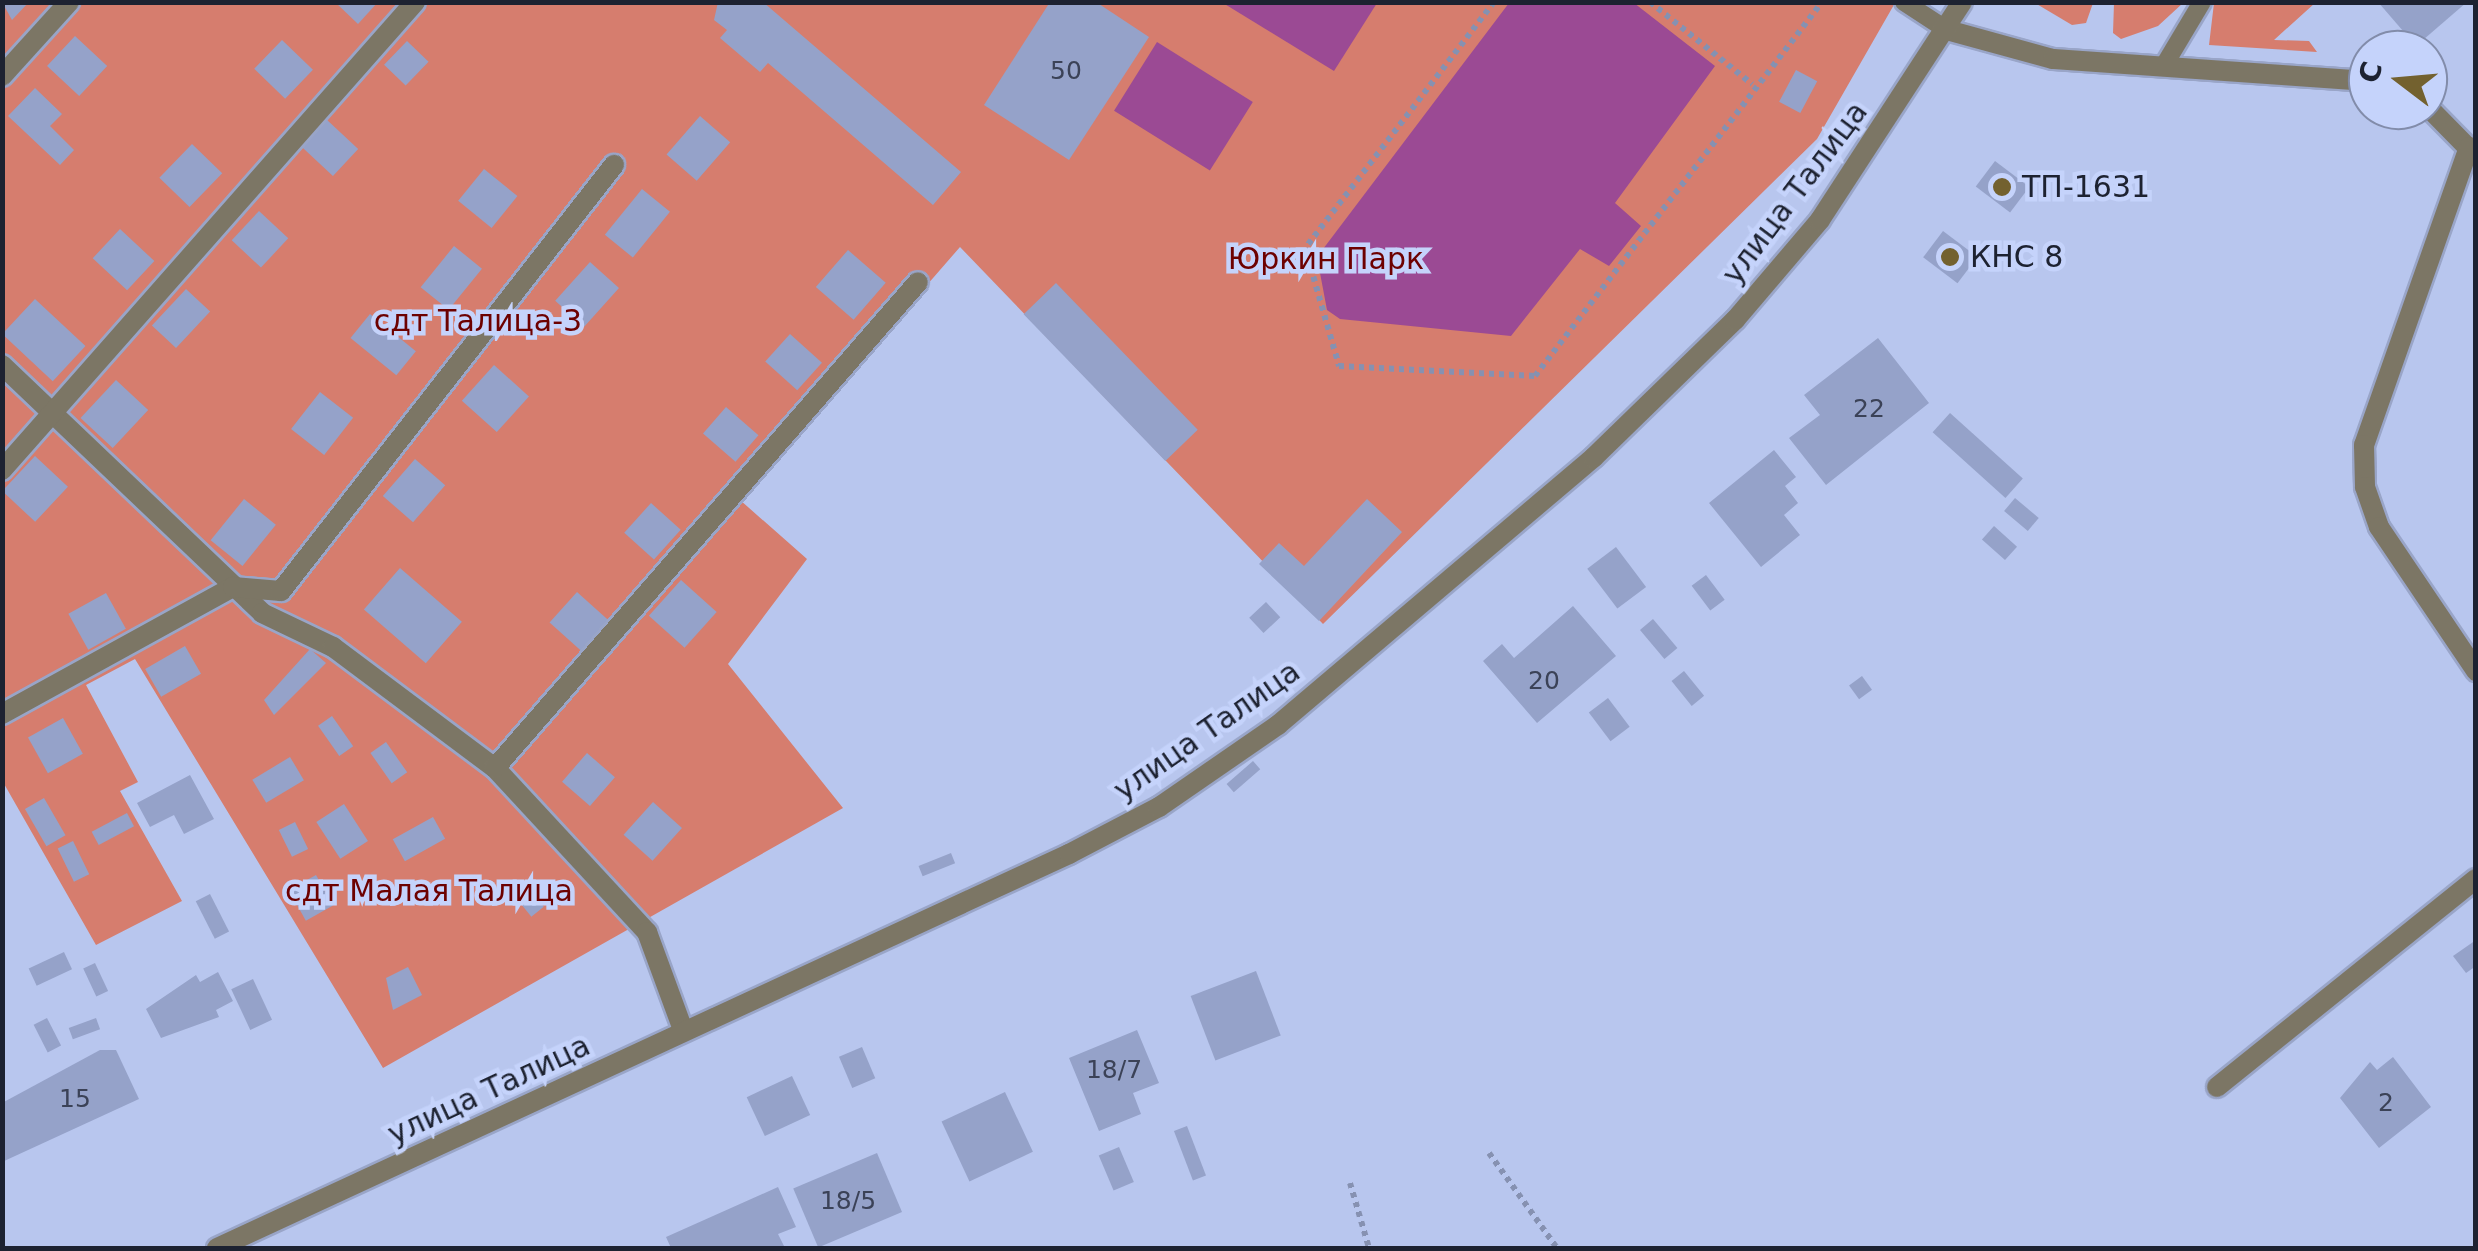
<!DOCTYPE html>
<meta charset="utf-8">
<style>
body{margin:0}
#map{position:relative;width:2478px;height:1251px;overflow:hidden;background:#b8c6ee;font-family:"DejaVu Sans",sans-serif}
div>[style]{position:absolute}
.green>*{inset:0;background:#d67d6e}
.water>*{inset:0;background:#9b4a94;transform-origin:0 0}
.building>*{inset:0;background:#95a2c9;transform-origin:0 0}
.path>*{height:6px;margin-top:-3px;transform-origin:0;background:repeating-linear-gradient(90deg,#8691b1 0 5px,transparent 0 10px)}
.roads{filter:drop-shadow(2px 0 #99a5c8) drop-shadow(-2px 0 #99a5c8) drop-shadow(0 2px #99a5c8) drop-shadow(0 -2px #99a5c8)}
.service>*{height:18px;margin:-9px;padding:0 9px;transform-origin:9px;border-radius:9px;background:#7c7665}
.minor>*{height:20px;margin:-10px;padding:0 10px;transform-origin:10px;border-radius:10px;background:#7c7665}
.tertiary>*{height:20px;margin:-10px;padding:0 10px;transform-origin:10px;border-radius:10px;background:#7c7665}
.dots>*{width:28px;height:28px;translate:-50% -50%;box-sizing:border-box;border:5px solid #c5d3fb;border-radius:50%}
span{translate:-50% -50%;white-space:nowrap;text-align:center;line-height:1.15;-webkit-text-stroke:9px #c5d3fb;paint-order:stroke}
.number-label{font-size:25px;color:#3b4257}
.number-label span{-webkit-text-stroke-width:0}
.poi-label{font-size:30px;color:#1d2231}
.left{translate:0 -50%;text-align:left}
.street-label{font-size:30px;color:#1d2231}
.park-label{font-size:30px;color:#6d0100}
.frame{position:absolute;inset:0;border:5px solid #1d2231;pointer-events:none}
.north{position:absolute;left:2348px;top:30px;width:100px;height:100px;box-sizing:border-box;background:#c5d3fb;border:2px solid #828caa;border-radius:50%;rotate:286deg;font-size:28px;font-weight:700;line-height:40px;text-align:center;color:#1d2231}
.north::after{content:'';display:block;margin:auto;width:35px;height:45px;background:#73612f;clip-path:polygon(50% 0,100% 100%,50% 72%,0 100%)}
</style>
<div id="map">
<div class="green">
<div style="clip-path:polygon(2px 3px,1895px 3px,1817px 139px,1323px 624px,960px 247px,740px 500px,807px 559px,728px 664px,843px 808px,383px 1068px,135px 659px,86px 685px,138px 782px,120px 791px,182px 901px,96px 945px,3px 782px)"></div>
<div style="clip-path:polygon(2035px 3px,2093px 2px,2093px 3px,2086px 23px,2072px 25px)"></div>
<div style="clip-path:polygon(2114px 3px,2114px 2px,2183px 3px,2158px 26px,2121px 39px,2113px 33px)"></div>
<div style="clip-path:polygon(2214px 3px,2315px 3px,2274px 40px,2309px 41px,2317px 52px,2209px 45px)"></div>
</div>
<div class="water">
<div style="clip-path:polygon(1223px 3px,1377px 3px,1334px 71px)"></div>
<div style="clip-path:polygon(1509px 3px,1634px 3px,1715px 66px,1615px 203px,1641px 226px,1609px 266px,1580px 249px,1511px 336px,1340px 319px,1327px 310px,1317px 257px)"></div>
<div style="left:1157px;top:42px;width:113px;height:81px;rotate:32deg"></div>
</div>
<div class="building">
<div style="clip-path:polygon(2px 2px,29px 2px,12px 20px)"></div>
<div style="clip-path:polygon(335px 2px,378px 2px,358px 24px)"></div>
<div style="clip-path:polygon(718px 2px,763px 2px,961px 172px,933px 205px,768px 63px,760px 72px,720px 38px,727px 30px,714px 20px)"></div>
<div style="clip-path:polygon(1050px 2px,1096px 2px,1149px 37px,1069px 160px,984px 105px)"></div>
<div style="clip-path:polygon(2378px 2px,2467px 2px,2416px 46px)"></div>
<div style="left:75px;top:36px;width:44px;height:41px;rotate:43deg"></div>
<div style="left:282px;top:40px;width:43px;height:40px;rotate:44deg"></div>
<div style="left:407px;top:41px;width:30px;height:33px;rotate:44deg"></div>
<div style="left:1796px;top:70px;width:24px;height:36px;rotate:28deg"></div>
<div style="clip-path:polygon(35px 88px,62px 114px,50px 126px,74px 150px,60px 165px,8px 116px)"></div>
<div style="left:700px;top:116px;width:40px;height:51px;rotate:41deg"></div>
<div style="left:326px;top:119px;width:44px;height:37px;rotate:43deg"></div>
<div style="left:192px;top:144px;width:42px;height:47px;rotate:44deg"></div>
<div style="left:1995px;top:161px;width:43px;height:32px;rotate:37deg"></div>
<div style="left:484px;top:169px;width:43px;height:41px;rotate:39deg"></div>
<div style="left:642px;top:189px;width:36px;height:59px;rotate:39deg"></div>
<div style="left:259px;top:211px;width:40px;height:40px;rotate:43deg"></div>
<div style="left:120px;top:229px;width:47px;height:40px;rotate:43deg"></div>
<div style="left:1943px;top:231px;width:43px;height:33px;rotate:37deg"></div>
<div style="left:454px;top:246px;width:36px;height:53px;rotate:39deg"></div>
<div style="left:848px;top:250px;width:50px;height:49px;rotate:41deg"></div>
<div style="left:590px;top:262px;width:39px;height:52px;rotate:42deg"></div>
<div style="left:1056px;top:283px;width:204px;height:45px;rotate:46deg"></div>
<div style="left:186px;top:289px;width:33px;height:50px;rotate:43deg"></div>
<div style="left:35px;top:299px;width:69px;height:48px;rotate:43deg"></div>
<div style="left:370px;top:314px;width:59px;height:31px;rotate:39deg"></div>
<div style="left:790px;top:334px;width:43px;height:37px;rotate:42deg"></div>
<div style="clip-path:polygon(1878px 338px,1929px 403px,1826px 485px,1789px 438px,1820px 415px,1804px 395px)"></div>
<div style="left:494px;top:365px;width:47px;height:48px;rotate:42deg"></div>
<div style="left:116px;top:380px;width:44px;height:52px;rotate:43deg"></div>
<div style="left:320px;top:392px;width:42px;height:47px;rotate:38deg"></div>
<div style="left:726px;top:407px;width:43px;height:35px;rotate:41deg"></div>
<div style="left:1950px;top:413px;width:98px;height:26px;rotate:42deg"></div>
<div style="clip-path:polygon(1774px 450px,1796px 477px,1785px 486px,1798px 503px,1784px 515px,1800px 535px,1761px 567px,1709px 503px)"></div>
<div style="left:35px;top:456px;width:45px;height:48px;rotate:43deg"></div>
<div style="left:415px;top:459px;width:40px;height:49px;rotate:41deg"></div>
<div style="left:2015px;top:498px;width:31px;height:17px;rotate:40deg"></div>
<div style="left:244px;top:499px;width:41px;height:53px;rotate:39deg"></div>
<div style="clip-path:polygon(1367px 499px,1402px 532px,1319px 621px,1259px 564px,1279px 543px,1304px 566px)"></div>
<div style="left:651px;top:503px;width:40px;height:40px;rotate:42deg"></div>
<div style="left:1994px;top:526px;width:31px;height:18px;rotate:42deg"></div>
<div style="left:1616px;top:547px;width:50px;height:36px;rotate:53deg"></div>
<div style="left:400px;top:568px;width:82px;height:55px;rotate:41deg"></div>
<div style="left:1706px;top:575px;width:31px;height:18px;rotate:53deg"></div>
<div style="left:681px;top:580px;width:48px;height:48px;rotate:42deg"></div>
<div style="left:577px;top:592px;width:42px;height:41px;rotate:42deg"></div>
<div style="left:106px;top:593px;width:41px;height:43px;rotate:61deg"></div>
<div style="left:1266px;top:602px;width:21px;height:23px;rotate:47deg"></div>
<div style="clip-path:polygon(1573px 606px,1616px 656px,1537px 723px,1483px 661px,1502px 644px,1514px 658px)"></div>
<div style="left:1653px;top:619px;width:38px;height:17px;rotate:50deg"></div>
<div style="left:185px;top:646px;width:32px;height:46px;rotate:60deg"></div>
<div style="clip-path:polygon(310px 649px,326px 663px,274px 715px,264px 700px)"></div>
<div style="left:1684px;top:671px;width:32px;height:16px;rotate:51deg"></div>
<div style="left:1862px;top:676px;width:17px;height:16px;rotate:54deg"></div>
<div style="left:1608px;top:698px;width:36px;height:24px;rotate:53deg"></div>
<div style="left:332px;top:716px;width:37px;height:17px;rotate:55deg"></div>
<div style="left:63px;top:718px;width:41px;height:40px;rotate:61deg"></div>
<div style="left:386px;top:742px;width:37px;height:19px;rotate:55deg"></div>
<div style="left:587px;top:753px;width:37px;height:38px;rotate:41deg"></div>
<div style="left:290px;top:757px;width:27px;height:44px;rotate:59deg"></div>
<div style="left:1253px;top:761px;width:11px;height:35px;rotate:49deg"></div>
<div style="clip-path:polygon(190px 775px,214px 819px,184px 834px,174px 815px,150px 827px,137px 803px)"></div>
<div style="left:44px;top:798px;width:43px;height:22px;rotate:60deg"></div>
<div style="left:653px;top:802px;width:39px;height:44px;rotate:42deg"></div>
<div style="left:344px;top:804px;width:44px;height:33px;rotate:57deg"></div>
<div style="left:127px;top:813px;width:15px;height:40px;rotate:62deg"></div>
<div style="left:433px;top:817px;width:25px;height:46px;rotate:61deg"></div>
<div style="left:295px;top:822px;width:30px;height:18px;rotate:64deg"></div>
<div style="left:73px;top:841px;width:37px;height:17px;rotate:64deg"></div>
<div style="left:951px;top:853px;width:11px;height:35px;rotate:68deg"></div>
<div style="left:316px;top:875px;width:35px;height:31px;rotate:61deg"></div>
<div style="left:523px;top:881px;width:33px;height:16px;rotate:51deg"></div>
<div style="left:210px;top:894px;width:42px;height:16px;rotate:63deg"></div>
<div style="clip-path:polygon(2476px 940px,2476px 966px,2466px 973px,2453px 956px)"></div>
<div style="left:64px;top:952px;width:19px;height:39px;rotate:65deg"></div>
<div style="left:95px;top:963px;width:31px;height:13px;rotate:65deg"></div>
<div style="clip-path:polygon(408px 967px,422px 995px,393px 1010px,386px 978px)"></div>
<div style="left:1256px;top:971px;width:69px;height:70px;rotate:69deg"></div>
<div style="clip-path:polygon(218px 972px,233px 1001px,216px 1010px,219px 1017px,161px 1038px,146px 1009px,196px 975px,200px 982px)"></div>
<div style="left:253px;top:979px;width:45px;height:24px;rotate:65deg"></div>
<div style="left:47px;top:1018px;width:31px;height:15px;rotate:63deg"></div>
<div style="left:96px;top:1018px;width:12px;height:29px;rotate:70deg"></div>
<div style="clip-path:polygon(1137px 1030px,1159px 1083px,1133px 1093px,1141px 1114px,1099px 1131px,1069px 1058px)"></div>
<div style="left:862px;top:1047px;width:34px;height:25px;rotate:67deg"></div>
<div style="clip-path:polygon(100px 1050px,116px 1050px,139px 1099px,2px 1162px,2px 1103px)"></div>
<div style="clip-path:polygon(2393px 1057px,2431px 1107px,2379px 1148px,2340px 1098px,2370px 1062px,2377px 1070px)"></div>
<div style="left:792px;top:1076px;width:43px;height:50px;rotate:65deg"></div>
<div style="left:1005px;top:1092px;width:66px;height:70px;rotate:65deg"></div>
<div style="left:1187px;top:1126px;width:53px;height:14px;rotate:69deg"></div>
<div style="left:1119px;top:1147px;width:38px;height:22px;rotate:67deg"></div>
<div style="left:877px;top:1153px;width:64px;height:91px;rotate:67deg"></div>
<div style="clip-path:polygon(778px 1187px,796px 1227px,778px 1234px,785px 1248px,671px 1248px,666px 1237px)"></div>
</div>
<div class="path">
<div style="left:1494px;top:2px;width:310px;rotate:127.5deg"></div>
<div style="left:1305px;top:248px;width:123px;rotate:73.9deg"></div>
<div style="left:1339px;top:366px;width:196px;rotate:2.9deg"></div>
<div style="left:1535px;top:376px;width:471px;rotate:-52.5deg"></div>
<div style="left:1650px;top:2px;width:131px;rotate:38.8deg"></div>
<div style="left:1489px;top:1153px;width:117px;rotate:54.4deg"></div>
<div style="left:1350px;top:1183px;width:68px;rotate:73.7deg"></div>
</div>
<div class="roads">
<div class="service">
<div style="left:1904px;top:2px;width:51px;rotate:33.1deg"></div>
<div style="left:2165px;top:64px;width:72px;rotate:-59.2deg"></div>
</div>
<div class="minor">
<div style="left:1947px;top:30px;width:110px;rotate:15.3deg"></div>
<div style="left:2053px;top:59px;width:316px;rotate:4deg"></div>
<div style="left:2px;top:76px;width:100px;rotate:-47.8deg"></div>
<div style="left:2428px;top:107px;width:67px;rotate:45.6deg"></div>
<div style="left:2469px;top:147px;width:316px;rotate:109.4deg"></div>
<div style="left:2364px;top:445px;width:42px;rotate:88.6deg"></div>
<div style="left:2365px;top:487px;width:42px;rotate:70.7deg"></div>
<div style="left:2379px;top:527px;width:174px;rotate:56deg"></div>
<div style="left:2px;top:365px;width:359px;rotate:43.6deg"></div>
<div style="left:262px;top:613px;width:79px;rotate:25.6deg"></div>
<div style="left:333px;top:647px;width:202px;rotate:36.8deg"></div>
<div style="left:495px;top:768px;width:224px;rotate:47.2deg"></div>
<div style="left:647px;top:932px;width:104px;rotate:69.8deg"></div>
<div style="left:2px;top:470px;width:624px;rotate:-48.57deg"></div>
<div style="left:2px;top:714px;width:264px;rotate:-28.8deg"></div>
<div style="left:233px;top:587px;width:48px;rotate:4.8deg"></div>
<div style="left:281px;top:591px;width:541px;rotate:-51.99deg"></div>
<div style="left:495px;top:768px;width:644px;rotate:-48.96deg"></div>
<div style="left:2217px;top:1087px;width:332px;rotate:-38.8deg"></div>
</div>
<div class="tertiary">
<div style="left:217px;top:1248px;width:939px;rotate:-24.82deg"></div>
<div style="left:1069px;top:854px;width:102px;rotate:-27.6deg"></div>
<div style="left:1159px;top:807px;width:145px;rotate:-34.6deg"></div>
<div style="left:1278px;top:725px;width:414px;rotate:-40.3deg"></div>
<div style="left:1594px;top:457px;width:197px;rotate:-44.2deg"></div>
<div style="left:1735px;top:320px;width:131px;rotate:-49.6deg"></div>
<div style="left:1820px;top:220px;width:260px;rotate:-56.9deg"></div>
</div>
</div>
<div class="dots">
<div style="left:2002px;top:187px;background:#73612f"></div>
<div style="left:1950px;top:257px;background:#73612f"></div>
</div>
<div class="number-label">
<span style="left:1066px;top:71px">50</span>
<span style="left:1869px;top:409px">22</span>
<span style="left:1544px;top:681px">20</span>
<span style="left:1114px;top:1070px">18/7</span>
<span style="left:75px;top:1099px">15</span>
<span style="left:2386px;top:1103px">2</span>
<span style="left:848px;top:1201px">18/5</span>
</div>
<div class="poi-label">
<span class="left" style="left:2022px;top:187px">ТП-1631</span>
<span class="left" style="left:1970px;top:257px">КНС 8</span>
</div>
<div class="street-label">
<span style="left:1795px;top:193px;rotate:-53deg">улица Талица</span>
<span style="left:1207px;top:731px;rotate:-35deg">улица Талица</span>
<span style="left:489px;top:1090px;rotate:-25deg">улица Талица</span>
</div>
<div class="park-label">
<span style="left:1326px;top:259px">Юркин Парк</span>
<span style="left:478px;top:321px">сдт Талица-3</span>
<span style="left:429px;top:891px">сдт Малая Талица</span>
</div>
<div class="frame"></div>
<div class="north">С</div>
</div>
